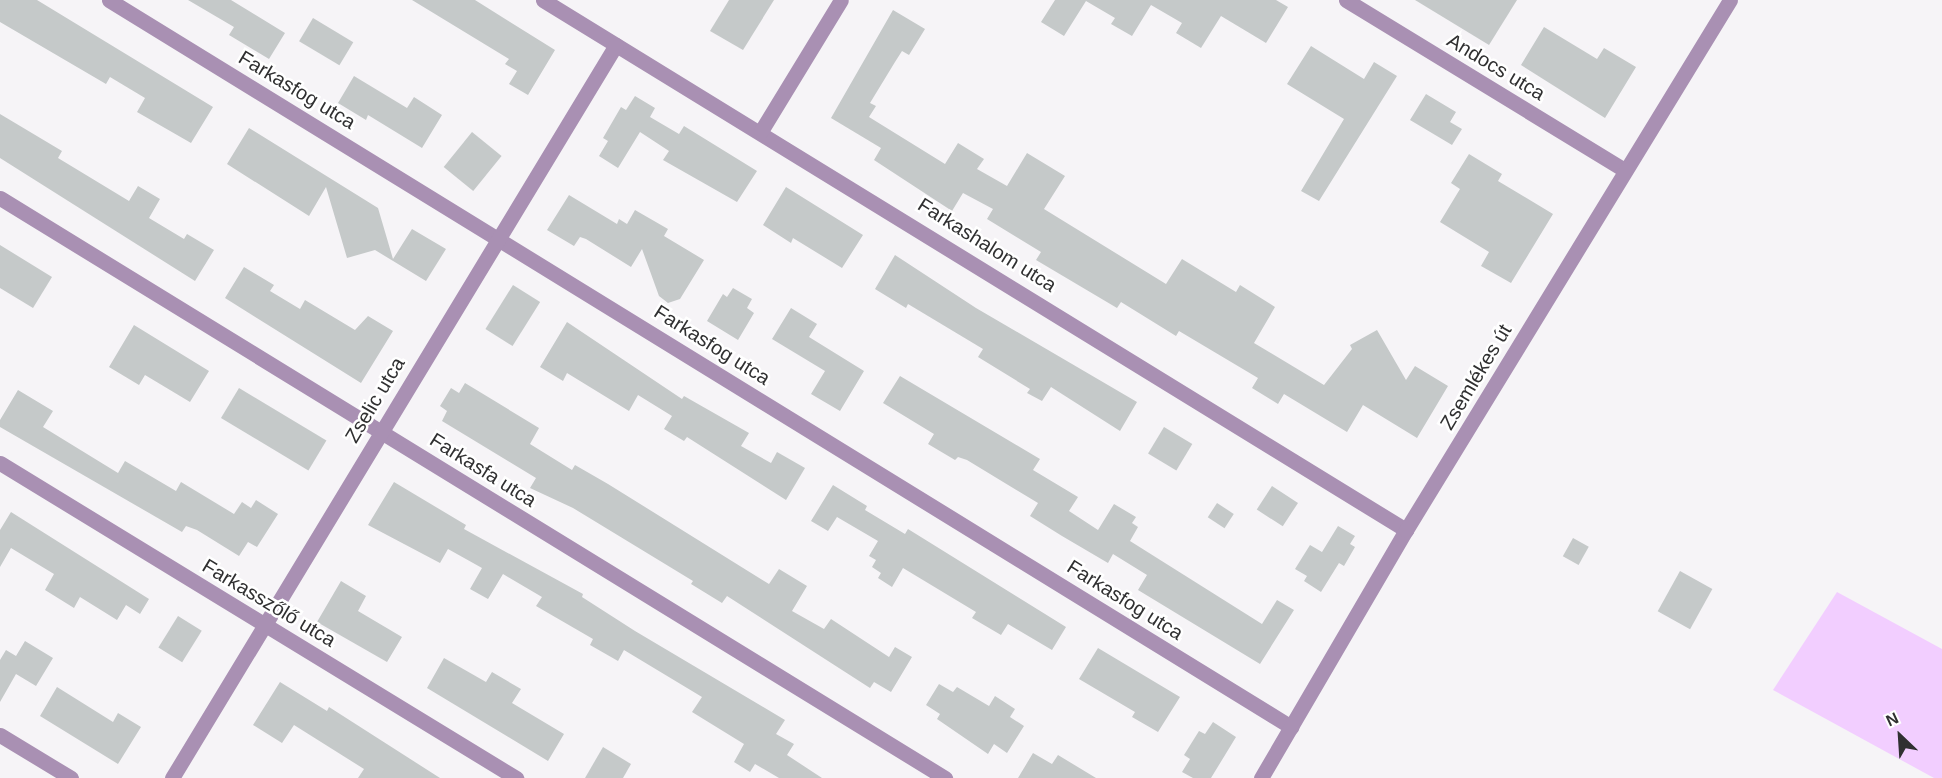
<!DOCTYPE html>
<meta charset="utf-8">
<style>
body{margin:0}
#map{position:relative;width:1942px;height:778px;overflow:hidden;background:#f6f4f7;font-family:Arial,sans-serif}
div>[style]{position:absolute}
.green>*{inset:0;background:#f2ceff}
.building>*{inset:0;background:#c5c9c9;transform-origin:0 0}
.street>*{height:15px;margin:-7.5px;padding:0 7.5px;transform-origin:7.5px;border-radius:7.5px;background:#a990b3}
span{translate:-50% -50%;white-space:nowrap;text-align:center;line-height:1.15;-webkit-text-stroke:5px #fff;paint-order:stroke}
.street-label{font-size:20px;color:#303031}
.north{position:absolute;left:1870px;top:706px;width:60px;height:60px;-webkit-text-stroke:4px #fff;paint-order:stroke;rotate:335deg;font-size:16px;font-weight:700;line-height:24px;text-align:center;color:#303031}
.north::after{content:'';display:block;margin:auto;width:21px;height:27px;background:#303031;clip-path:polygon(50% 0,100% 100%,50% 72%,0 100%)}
</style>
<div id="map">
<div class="green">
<div style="clip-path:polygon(1837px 592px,1942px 649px,1942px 778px,1934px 778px,1773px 690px)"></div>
</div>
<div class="building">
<div style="clip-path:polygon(0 0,37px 0,213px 107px,191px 143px,137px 112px,145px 98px,110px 77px,106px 84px,0 22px)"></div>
<div style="clip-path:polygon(188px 0,231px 0,285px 33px,269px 59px,229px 35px,234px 27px)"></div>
<div style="clip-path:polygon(412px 0,475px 0,555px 50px,528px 95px,509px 84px,517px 71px,505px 64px,509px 59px)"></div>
<div style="clip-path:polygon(729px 0,774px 0,743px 50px,710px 31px)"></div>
<div style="clip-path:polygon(1055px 0,1276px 0,1288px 7px,1266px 43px,1221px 16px,1201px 48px,1176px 33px,1182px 23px,1151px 5px,1132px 36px,1111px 24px,1115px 18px,1086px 1px,1064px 36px,1041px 22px)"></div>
<div style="clip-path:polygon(1415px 0,1517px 0,1489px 45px)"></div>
<div style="clip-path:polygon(893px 10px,925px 29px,909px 55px,902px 51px,895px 62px,870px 103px,876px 106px,869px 117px,945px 164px,958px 143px,984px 159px,977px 169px,1007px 186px,1027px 153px,1065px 176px,1044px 209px,1166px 284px,1182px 259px,1236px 292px,1240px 285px,1275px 307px,1254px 343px,1324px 385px,1352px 349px,1350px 345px,1377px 330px,1406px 380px,1415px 366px,1448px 386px,1417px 438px,1363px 405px,1347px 432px,1284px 394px,1278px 404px,1252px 388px,1258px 378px,1179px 331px,1176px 336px,1121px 302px,1117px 308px,1036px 260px,1041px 252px,987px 219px,993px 209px,963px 193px,952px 211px,874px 160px,881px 148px,831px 118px)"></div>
<div style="left:313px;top:18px;width:47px;height:27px;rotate:31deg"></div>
<div style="clip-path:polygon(1544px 27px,1597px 59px,1604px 48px,1636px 67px,1605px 118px,1521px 65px)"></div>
<div style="clip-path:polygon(1311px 46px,1364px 79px,1374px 62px,1397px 76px,1319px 201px,1301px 191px,1344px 119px,1287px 84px)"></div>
<div style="clip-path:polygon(354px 76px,407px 108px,414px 97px,442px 115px,422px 148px,368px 115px,366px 120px,338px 103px)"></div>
<div style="clip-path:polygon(1426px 94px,1456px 112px,1450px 122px,1462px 129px,1452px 145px,1410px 120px)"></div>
<div style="clip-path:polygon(635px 96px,655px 108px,650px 117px,679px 134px,684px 126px,757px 171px,737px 202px,663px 160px,669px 151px,640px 132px,618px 168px,599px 156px,608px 141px,603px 138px,621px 107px,626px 110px)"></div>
<div style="clip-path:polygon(0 114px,62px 151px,58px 158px,129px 201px,138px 186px,160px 199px,149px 218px,184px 239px,187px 234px,214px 250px,195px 281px,0 158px)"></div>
<div style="clip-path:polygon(249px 128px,378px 208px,393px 259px,412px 229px,446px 249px,426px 281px,375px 250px,347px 258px,326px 187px,309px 216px,227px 164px)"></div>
<div style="left:472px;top:132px;width:38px;height:45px;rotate:39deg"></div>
<div style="clip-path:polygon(1469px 154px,1502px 174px,1498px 181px,1553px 214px,1511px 283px,1481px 266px,1489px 252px,1440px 222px,1460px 189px,1451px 183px)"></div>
<div style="clip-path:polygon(786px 187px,863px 235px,842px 268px,793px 238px,791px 243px,763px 225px)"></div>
<div style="clip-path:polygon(569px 195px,617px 224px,619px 219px,627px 224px,635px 210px,668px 229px,664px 236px,704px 260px,680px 299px,668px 303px,659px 296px,642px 249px,631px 267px,586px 239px,580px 237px,574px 246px,547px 230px)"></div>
<div style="clip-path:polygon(0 245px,52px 277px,33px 308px,0 288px)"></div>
<div style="clip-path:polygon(895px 255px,976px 308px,1137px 402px,1120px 431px,1051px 387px,1042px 401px,1027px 393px,1030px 389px,978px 357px,983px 349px,908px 304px,906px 308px,875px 289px)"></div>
<div style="clip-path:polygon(244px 267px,274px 285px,270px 291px,300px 309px,305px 300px,355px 330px,368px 316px,393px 331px,361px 383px,225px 298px)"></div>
<div style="left:513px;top:285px;width:32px;height:52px;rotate:32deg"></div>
<div style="clip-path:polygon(733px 288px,752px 299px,747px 308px,754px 313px,738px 340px,707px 321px,723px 294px,727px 297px)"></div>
<div style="clip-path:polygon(791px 308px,817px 324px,809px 337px,864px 371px,840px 411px,811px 394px,825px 371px,772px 339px)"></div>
<div style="clip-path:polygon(567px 322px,682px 399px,684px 396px,749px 433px,741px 446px,771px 463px,777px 452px,805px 468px,786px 500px,687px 437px,684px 441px,664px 429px,672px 416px,638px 395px,629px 411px,567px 373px,563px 381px,540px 367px)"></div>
<div style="clip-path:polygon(134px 325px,209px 371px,190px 402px,145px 375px,139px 385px,109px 367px)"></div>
<div style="clip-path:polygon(900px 376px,1040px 459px,1033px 470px,1078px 497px,1069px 511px,1098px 530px,1114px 504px,1136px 517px,1132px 523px,1138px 527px,1130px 541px,1262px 624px,1277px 600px,1294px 610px,1260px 664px,1138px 590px,1147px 575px,1113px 554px,1108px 563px,1062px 536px,1030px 516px,1038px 503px,967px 460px,958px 457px,955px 460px,928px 444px,934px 434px,883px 403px)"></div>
<div style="clip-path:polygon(465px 383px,539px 428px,530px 444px,572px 470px,575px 465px,608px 484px,769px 584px,779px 569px,807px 586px,792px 611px,824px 629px,831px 619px,889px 657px,895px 647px,912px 657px,891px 692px,874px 682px,870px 688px,727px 596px,722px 603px,691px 584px,693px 581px,573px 508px,530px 488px,536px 478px,442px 421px,447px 411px,440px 406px,451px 388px,459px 393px)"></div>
<div style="left:239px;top:388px;width:102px;height:35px;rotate:31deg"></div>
<div style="clip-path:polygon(18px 390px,53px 411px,43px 427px,118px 473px,125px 461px,176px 491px,181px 482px,234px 514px,242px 502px,251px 508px,256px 500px,278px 514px,257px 547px,248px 542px,239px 556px,197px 530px,186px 526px,182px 532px,0 427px,0 420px)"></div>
<div style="left:1164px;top:427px;width:33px;height:31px;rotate:31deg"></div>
<div style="clip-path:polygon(394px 482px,466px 525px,464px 529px,583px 594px,582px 597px,635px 631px,785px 720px,776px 734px,794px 744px,787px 755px,822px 778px,779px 778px,755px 764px,750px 772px,734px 762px,744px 744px,692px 712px,702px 697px,624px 650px,618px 661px,590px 645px,593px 639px,536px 606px,542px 597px,503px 574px,488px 599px,470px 589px,482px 568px,448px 549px,440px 563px,368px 525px)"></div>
<div style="clip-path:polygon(833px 485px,867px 506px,865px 510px,905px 534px,908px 529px,1066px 627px,1052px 650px,1008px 624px,1001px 635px,972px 618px,976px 612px,903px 568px,892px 587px,878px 578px,881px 573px,872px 567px,876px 560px,869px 556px,878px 541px,837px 517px,828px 531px,811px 521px)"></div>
<div style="left:1272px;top:486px;width:31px;height:28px;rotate:33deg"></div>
<div style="left:1217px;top:503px;width:20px;height:17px;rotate:33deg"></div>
<div style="clip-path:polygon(11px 512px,149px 599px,140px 614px,126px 605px,117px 620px,80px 597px,74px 608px,45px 590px,54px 574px,11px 548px,0 567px,0 530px)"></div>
<div style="clip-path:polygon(1338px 526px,1355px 536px,1350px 544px,1355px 547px,1344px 566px,1339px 563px,1321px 592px,1304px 581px,1307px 576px,1295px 569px,1310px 545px,1322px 552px)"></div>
<div style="left:1573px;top:538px;width:18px;height:21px;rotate:29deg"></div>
<div style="left:1680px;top:571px;width:37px;height:46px;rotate:29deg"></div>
<div style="clip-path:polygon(341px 581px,366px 596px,358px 611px,402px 637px,387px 662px,317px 622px)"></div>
<div style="left:178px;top:616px;width:28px;height:37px;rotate:32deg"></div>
<div style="clip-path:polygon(25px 641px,53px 658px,36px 686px,16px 674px,0 702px,0 660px,6px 650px,16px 656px)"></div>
<div style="clip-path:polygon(1098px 648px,1180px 697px,1158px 732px,1132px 717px,1135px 712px,1079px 679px)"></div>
<div style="clip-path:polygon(444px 658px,486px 682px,492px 672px,521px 689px,512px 703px,564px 734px,548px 761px,427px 688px)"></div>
<div style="clip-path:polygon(280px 682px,327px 711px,329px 707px,440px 778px,358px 778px,364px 769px,294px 725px,282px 743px,253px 725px)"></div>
<div style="clip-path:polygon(939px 684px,953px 692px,957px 687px,989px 706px,995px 696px,1015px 709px,1010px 717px,1024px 726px,1007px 753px,994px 744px,988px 754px,937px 719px,940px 714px,926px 705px)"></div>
<div style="clip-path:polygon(57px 687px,113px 722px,118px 713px,141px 727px,118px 764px,40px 716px)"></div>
<div style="clip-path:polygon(1213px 722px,1236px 737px,1211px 778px,1193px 778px,1182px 772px,1190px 759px,1184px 755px,1199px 731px,1205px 734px)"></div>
<div style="clip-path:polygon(603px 747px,631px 764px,623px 778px,585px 778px)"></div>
<div style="clip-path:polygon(1033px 753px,1052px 764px,1058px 755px,1096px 778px,1018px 778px)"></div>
</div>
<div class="street">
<div style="left:109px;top:0;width:1388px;rotate:31.59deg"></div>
<div style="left:543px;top:0;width:1013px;rotate:31.56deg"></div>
<div style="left:1346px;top:0;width:326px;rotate:31.4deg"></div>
<div style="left:761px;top:131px;width:153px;rotate:-58.6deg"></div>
<div style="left:0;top:198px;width:1109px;rotate:31.54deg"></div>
<div style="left:0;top:463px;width:605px;rotate:31.4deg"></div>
<div style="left:0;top:735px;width:83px;rotate:31.2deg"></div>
<div style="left:172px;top:778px;width:857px;rotate:-58.8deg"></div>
<div style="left:1261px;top:778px;width:287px;rotate:-59.7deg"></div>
<div style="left:1406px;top:530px;width:621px;rotate:-58.56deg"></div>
</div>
<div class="street-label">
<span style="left:1496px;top:67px;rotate:31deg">Andocs utca</span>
<span style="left:297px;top:90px;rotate:31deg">Farkasfog utca</span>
<span style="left:987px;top:245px;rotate:32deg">Farkashalom utca</span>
<span style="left:712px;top:345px;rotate:32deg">Farkasfog utca</span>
<span style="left:1476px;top:377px;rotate:-59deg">Zsemlékes út</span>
<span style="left:375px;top:400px;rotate:-59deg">Zselic utca</span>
<span style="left:483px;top:470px;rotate:32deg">Farkasfa utca</span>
<span style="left:1125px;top:600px;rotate:32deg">Farkasfog utca</span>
<span style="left:269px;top:603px;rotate:31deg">Farkasszőlő utca</span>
</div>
<div class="north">N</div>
</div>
